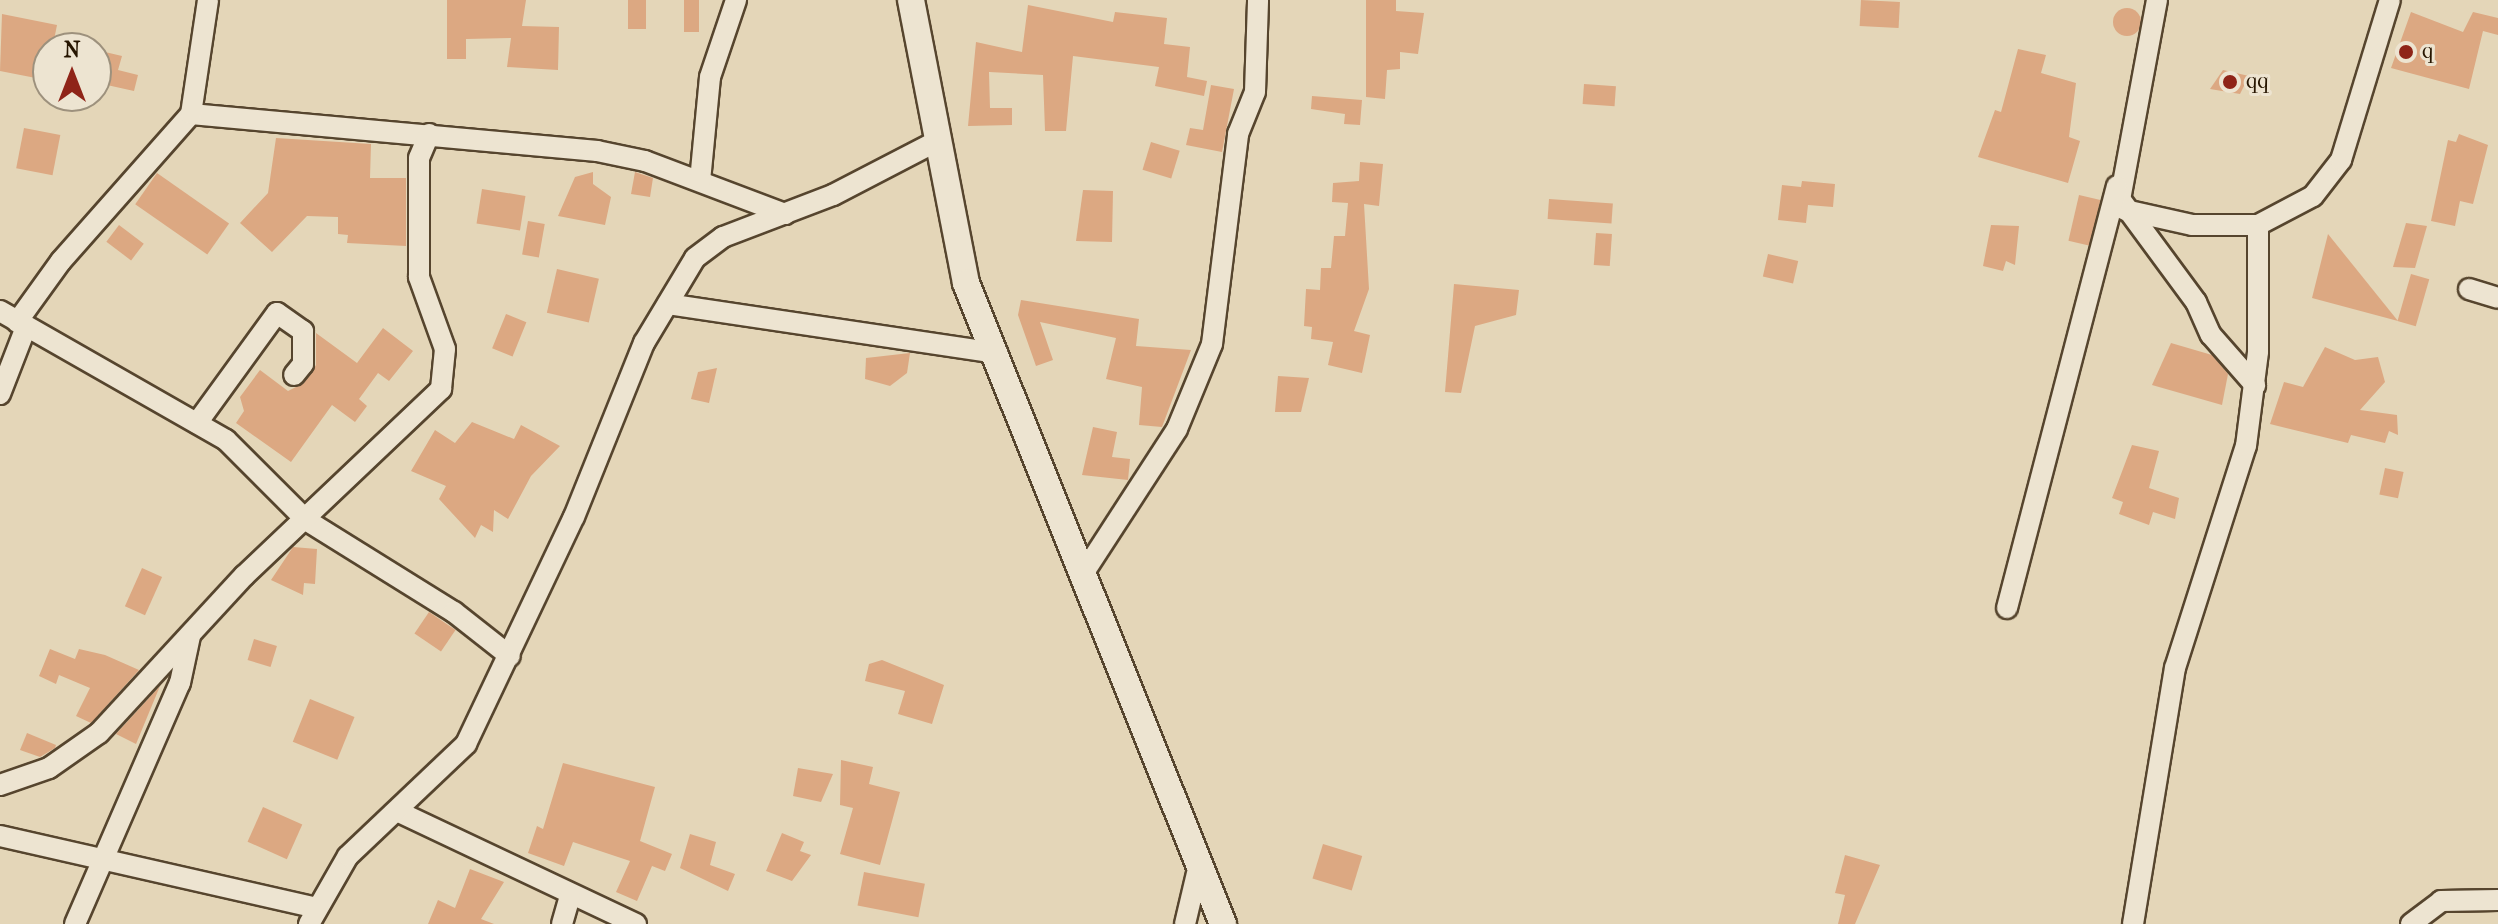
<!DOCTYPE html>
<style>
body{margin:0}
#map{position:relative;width:2498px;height:924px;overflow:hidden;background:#e4d6b8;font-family:"IM FELL French Canon",serif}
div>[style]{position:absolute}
.building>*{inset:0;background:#dca882;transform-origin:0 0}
.round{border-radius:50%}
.roads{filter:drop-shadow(2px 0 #56452e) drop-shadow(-2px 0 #56452e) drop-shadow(0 2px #56452e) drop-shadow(0 -2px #56452e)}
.minor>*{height:20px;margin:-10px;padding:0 10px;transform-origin:10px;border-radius:10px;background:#ede4d1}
.tertiary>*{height:26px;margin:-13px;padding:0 13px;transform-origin:13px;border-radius:13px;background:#ede4d1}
.dots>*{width:22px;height:22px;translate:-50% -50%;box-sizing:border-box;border:4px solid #ede4d1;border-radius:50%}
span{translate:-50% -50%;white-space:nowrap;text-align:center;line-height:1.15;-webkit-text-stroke:6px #ede4d1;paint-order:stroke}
.poi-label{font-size:22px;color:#261500}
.left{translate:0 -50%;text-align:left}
.north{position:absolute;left:32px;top:32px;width:80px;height:80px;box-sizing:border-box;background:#ede4d1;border:2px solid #9d917d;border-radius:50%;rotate:0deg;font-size:22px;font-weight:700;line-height:32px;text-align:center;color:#261500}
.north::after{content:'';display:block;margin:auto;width:28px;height:36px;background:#8f2418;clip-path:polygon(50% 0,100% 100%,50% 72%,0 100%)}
</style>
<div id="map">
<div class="building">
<div style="clip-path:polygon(447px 0,526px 0,522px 26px,559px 27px,558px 70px,507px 67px,511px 38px,466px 39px,466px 59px,447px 59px)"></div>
<div style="left:628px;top:0;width:18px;height:29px"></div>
<div style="left:684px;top:0;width:15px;height:32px"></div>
<div style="clip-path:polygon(1366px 0,1396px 0,1396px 11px,1424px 13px,1418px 54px,1400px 52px,1400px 69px,1387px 70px,1385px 99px,1366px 97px)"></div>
<div style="left:1861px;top:0;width:39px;height:26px;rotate:3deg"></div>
<div style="clip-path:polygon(1028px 5px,1113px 22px,1115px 12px,1167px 18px,1164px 44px,1190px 47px,1187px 77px,1207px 81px,1204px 96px,1155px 86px,1159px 67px,1073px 56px,1066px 131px,1045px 131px,1043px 75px,989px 72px,990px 108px,1012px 108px,1012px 125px,968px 126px,976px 42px,1022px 52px)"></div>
<div class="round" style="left:2113px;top:8px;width:28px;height:28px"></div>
<div style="clip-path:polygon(2411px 12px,2463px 32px,2473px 12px,2498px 18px,2498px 35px,2483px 31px,2469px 89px,2391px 68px)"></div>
<div style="clip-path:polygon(2px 14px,57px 25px,46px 80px,0 71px)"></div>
<div style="clip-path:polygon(2018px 49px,2046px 55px,2041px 73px,2076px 83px,2069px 137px,2080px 141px,2068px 183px,1978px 157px,1995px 110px,2001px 112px)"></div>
<div style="clip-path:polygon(105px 52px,122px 56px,118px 70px,138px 75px,134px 91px,98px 83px)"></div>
<div style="clip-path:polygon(2223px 70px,2249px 76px,2240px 94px,2210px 89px)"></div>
<div style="left:1584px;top:84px;width:32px;height:20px;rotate:4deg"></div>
<div style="clip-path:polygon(1211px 85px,1234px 89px,1222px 152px,1186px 145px,1190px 128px,1203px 130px)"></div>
<div style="clip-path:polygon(1312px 96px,1362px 100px,1360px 125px,1344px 124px,1345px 114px,1311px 109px)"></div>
<div style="left:24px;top:128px;width:37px;height:41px;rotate:11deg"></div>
<div style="clip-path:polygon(2459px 134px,2488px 145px,2473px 204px,2460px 201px,2455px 226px,2431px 221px,2448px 140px,2456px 142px)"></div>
<div style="clip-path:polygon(276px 138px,371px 144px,370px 178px,406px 178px,406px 246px,347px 243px,348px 235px,338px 234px,338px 217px,307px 216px,272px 252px,240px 223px,268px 193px)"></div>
<div style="left:1151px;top:142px;width:30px;height:29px;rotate:17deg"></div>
<div style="clip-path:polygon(1360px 162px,1383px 164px,1379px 206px,1364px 204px,1369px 289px,1354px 331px,1370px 335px,1362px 373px,1328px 365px,1333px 342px,1311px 339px,1312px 327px,1304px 326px,1306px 289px,1320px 290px,1321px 268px,1331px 268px,1334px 236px,1345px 236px,1348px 203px,1332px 202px,1333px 183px,1359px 181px)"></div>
<div style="clip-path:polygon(593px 172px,593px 184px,611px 197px,605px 225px,558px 216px,575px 177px)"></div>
<div style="clip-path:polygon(635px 172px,653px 178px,650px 197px,631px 194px)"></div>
<div style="left:157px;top:173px;width:88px;height:38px;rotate:35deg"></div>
<div style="clip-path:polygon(1802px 181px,1835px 184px,1833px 207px,1808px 205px,1806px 223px,1778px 220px,1782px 185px,1801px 187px)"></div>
<div style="left:482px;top:189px;width:44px;height:35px;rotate:9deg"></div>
<div style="clip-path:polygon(1083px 190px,1113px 191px,1112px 242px,1076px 241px)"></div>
<div style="left:2079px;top:195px;width:22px;height:47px;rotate:13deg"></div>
<div style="left:1549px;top:199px;width:64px;height:20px;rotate:4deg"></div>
<div style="left:528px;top:221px;width:17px;height:34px;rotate:10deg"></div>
<div style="clip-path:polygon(2406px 223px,2427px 226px,2415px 268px,2393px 267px)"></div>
<div style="left:119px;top:225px;width:31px;height:21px;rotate:37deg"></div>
<div style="clip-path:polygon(1991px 225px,2019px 226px,2015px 265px,2006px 261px,2003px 271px,1983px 266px)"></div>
<div style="left:1596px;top:233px;width:16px;height:32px;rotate:4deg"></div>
<div style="clip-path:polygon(2328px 234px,2398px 321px,2312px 298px)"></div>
<div style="left:1768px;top:254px;width:31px;height:23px;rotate:13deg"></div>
<div style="left:557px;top:269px;width:43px;height:45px;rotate:13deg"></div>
<div style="left:2411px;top:274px;width:19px;height:49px;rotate:16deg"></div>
<div style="clip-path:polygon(1454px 284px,1519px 290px,1516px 315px,1475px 326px,1461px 393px,1445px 392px)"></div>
<div style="clip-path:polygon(1021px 300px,1139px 319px,1136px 346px,1191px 350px,1162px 427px,1139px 425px,1142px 387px,1106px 379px,1116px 338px,1040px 322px,1053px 360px,1036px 366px,1018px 315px)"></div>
<div style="left:506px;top:314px;width:22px;height:37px;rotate:22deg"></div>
<div style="clip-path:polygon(383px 328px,413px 351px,389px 381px,378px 373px,359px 399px,367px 406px,355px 422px,332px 405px,291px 462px,236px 423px,244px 411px,240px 397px,260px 370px,288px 391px,304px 383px,316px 365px,316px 333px,357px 363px)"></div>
<div style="clip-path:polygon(2171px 343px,2212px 355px,2228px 374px,2222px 405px,2152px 385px)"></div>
<div style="clip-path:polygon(2325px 347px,2355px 360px,2378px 357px,2385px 382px,2360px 410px,2397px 415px,2398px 435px,2389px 431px,2385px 443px,2351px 435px,2348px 443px,2270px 424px,2284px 382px,2303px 387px)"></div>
<div style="clip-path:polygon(910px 353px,907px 373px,890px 386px,865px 379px,866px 358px)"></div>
<div style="clip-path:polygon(717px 368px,709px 403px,691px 399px,698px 372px)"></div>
<div style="clip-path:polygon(1278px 376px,1309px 378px,1301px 412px,1275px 412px)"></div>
<div style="clip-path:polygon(472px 422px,514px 439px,521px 425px,560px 446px,531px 476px,508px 519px,494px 510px,493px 532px,481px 525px,475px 538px,439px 499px,446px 486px,411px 471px,435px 430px,455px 443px)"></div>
<div style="clip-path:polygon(1093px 427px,1117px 432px,1112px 457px,1130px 459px,1128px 480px,1082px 475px)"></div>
<div style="clip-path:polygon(2132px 445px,2159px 451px,2149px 488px,2179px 498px,2175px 519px,2153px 512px,2149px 525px,2119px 514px,2123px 502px,2112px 498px)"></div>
<div style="left:2385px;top:468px;width:19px;height:27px;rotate:12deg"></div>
<div style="clip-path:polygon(293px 547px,317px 549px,315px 584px,304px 583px,303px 595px,271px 580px)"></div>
<div style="left:142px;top:568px;width:22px;height:42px;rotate:24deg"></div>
<div style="left:429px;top:612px;width:32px;height:26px;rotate:34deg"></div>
<div style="left:254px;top:639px;width:24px;height:22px;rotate:17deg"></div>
<div style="clip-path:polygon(50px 649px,75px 659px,79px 649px,105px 655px,139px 670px,91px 723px,76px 716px,90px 688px,59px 675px,56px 684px,39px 676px)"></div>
<div style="clip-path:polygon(882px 660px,944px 685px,932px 724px,898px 714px,905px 691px,865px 681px,869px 664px)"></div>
<div style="clip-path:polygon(160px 686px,136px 744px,116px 734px)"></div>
<div style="left:310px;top:699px;width:48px;height:46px;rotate:22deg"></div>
<div style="clip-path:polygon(27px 733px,56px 745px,55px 748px,40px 757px,20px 750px)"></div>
<div style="clip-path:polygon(841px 760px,873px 767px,869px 784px,900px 792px,880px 865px,840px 854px,853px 808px,840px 805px)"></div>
<div style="clip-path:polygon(563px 763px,655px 787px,640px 841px,672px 854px,665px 871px,652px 866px,637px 901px,616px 892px,630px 861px,573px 842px,564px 866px,528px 853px,537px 826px,543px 829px)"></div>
<div style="clip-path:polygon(798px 768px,833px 774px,821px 802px,793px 796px)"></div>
<div style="left:263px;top:807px;width:43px;height:38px;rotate:24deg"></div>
<div style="clip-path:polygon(782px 833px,804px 842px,800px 851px,811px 855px,792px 881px,766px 871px)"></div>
<div style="clip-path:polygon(690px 834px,716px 842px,710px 865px,735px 874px,728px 891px,680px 868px)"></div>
<div style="left:1323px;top:844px;width:41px;height:36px;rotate:17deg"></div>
<div style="clip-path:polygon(1845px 855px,1880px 865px,1855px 924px,1838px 924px,1845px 895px,1835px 893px)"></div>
<div style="clip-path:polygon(470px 869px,504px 882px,481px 919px,494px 924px,428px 924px,438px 900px,455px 908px)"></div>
<div style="left:864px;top:872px;width:62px;height:34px;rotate:11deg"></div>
</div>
<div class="roads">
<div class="minor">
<div style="left:2157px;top:0;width:202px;rotate:100.5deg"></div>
<div style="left:2120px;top:199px;width:128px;rotate:53.6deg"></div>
<div style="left:2196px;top:302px;width:36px;rotate:66deg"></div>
<div style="left:2211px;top:335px;width:67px;rotate:48.7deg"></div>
<div style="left:191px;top:114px;width:408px;rotate:5.2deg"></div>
<div style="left:597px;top:151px;width:49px;rotate:11.8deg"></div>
<div style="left:645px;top:161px;width:150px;rotate:20.7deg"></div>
<div style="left:700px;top:181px;width:104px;rotate:-84.5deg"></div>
<div style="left:710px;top:77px;width:81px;rotate:-71.3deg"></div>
<div style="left:2125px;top:210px;width:69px;rotate:12.6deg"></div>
<div style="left:2192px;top:225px;width:66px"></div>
<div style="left:2258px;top:225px;width:62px;rotate:-27.8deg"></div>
<div style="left:2313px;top:196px;width:46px;rotate:-52.1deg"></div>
<div style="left:2341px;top:160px;width:167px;rotate:-73deg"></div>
<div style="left:2469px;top:289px;width:30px;rotate:17deg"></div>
<div style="left:668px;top:304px;width:333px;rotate:8.5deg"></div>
<div style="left:0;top:311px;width:260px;rotate:29.7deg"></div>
<div style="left:226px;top:440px;width:113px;rotate:45deg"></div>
<div style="left:306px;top:520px;width:174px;rotate:31.9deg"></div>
<div style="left:454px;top:612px;width:71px;rotate:38.2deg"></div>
<div style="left:17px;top:322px;width:75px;rotate:-54.2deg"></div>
<div style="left:61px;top:261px;width:196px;rotate:-48.5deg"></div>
<div style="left:191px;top:114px;width:115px;rotate:-81.5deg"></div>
<div style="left:0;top:394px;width:72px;rotate:-68.8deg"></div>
<div style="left:197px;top:423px;width:136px;rotate:-54deg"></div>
<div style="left:277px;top:313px;width:32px;rotate:35deg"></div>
<div style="left:303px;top:331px;width:33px;rotate:90deg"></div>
<div style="left:303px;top:364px;width:14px;rotate:129deg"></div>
<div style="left:1081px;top:577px;width:176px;rotate:-57deg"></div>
<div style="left:1177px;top:429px;width:92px;rotate:-67.6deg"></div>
<div style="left:1212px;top:344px;width:212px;rotate:-82.9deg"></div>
<div style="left:1238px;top:134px;width:45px;rotate:-68deg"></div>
<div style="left:1255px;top:92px;width:92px;rotate:-88.1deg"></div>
<div style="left:2007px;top:608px;width:436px;rotate:-75.4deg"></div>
<div style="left:0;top:785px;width:52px;rotate:-19.1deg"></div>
<div style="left:49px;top:768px;width:61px;rotate:-35deg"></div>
<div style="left:99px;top:733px;width:214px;rotate:-47.3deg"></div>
<div style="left:244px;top:576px;width:272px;rotate:-43.5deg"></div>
<div style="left:441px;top:389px;width:40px;rotate:-84.3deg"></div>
<div style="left:445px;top:349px;width:77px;rotate:-109.9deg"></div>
<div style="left:419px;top:277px;width:119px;rotate:-90deg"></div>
<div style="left:419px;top:158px;width:26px;rotate:-67deg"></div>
<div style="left:401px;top:813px;width:260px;rotate:25.3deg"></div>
<div style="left:0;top:836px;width:324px;rotate:12.8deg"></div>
<div style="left:75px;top:924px;width:263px;rotate:-66.5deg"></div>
<div style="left:180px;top:683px;width:48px;rotate:-78deg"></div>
<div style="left:309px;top:924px;width:78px;rotate:-60.2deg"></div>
<div style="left:348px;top:856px;width:163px;rotate:-43.5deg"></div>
<div style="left:466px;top:744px;width:251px;rotate:-64.6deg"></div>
<div style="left:574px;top:517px;width:188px;rotate:-68.1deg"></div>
<div style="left:644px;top:343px;width:99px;rotate:-59deg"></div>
<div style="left:695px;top:258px;width:35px;rotate:-37deg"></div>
<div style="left:723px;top:237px;width:118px;rotate:-20.9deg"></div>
<div style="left:833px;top:195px;width:117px;rotate:-27.4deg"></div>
<div style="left:562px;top:924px;width:29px;rotate:-74deg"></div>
<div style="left:1185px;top:924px;width:61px;rotate:-76.7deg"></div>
<div style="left:2133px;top:924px;width:259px;rotate:-80.7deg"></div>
<div style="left:2175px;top:668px;width:233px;rotate:-72.3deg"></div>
<div style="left:2246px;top:446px;width:95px;rotate:-82.7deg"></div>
<div style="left:2258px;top:352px;width:127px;rotate:-90deg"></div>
<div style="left:2411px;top:924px;width:38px;rotate:-37deg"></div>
<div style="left:2441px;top:901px;width:57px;rotate:-1deg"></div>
</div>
<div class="tertiary">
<div style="left:911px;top:0;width:288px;rotate:79deg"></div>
<div style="left:966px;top:283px;width:691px;rotate:68.15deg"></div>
</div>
</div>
<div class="dots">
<div style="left:2406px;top:52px;background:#8f2418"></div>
<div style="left:2230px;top:82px;background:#8f2418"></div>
</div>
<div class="poi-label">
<span class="left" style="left:2422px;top:52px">q</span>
<span class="left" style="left:2246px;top:82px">qq</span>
</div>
<div class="north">N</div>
</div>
